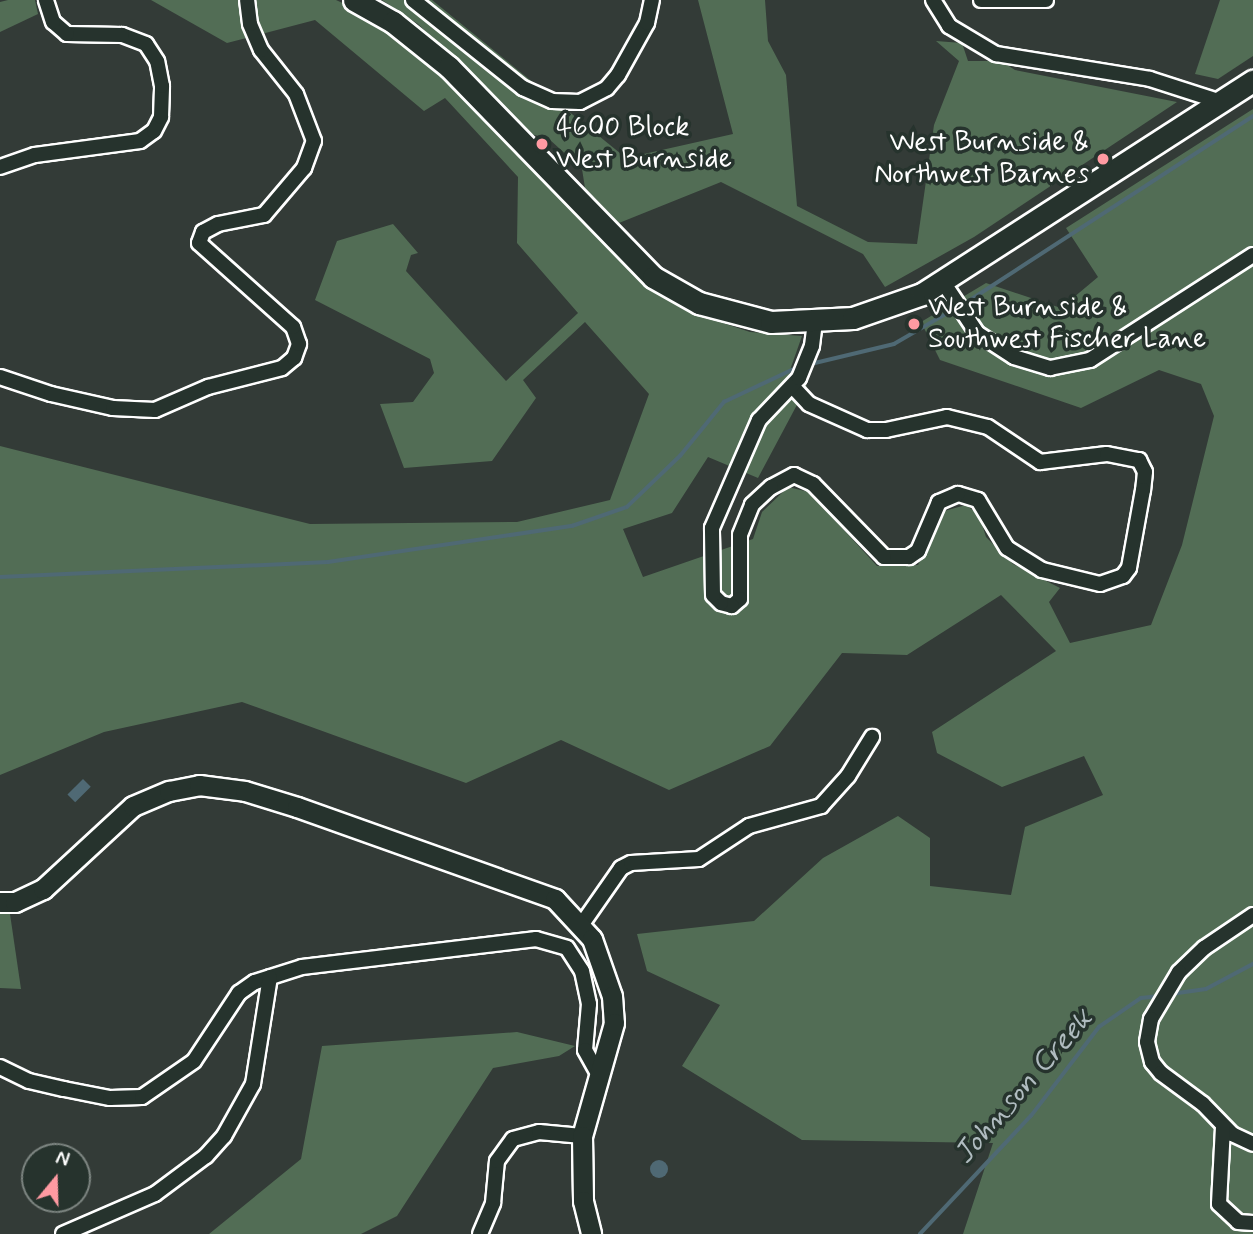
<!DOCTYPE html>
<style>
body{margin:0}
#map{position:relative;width:1253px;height:1234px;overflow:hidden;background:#333b37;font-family:Mynerve,sans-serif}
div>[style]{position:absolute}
.green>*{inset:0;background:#526d55}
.water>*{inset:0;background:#4f6974;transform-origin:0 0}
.round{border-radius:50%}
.stream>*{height:3.5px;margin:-1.75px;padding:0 1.75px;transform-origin:1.75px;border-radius:1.75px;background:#4f6974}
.roads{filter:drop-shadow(2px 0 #fff) drop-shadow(-2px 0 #fff) drop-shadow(0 2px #fff) drop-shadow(0 -2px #fff)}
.street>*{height:14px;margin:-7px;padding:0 7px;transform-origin:7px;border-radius:7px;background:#26332d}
.secondary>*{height:19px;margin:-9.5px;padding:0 9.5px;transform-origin:9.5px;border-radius:9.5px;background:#26332d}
.primary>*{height:21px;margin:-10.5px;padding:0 10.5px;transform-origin:10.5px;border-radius:10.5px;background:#26332d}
.dots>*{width:19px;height:19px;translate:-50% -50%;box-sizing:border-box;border:4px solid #26332d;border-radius:50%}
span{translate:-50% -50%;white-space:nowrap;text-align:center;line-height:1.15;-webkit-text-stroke:7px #26332d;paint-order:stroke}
.poi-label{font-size:28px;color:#fff}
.left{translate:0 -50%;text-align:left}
.right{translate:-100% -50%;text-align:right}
.water-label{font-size:30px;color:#b0bcc0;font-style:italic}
.north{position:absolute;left:21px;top:1143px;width:70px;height:70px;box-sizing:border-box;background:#26332d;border:2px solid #7d8581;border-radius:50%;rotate:19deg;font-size:19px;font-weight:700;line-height:28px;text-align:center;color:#fff}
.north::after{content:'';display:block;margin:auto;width:24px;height:32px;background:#ff9aa2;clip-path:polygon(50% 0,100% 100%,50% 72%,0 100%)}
</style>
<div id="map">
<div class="green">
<div style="clip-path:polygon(8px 0,35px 0,38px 14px,0 32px,0 2px)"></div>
<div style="clip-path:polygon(151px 0,336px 0,364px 13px,454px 86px,619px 260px,690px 312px,750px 332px,802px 336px,789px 373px,807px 386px,758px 478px,708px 457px,672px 513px,623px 529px,643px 577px,753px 539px,762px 512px,788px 487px,809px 492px,877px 566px,918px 565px,944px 511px,966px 505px,979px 515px,986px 537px,1013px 564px,1060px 588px,1049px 602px,1070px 643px,1151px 625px,1182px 545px,1214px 416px,1201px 384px,1159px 370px,1081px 408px,940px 360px,921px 322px,986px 283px,1061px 308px,1098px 277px,1066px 228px,1253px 109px,1253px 1234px,963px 1234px,993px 1143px,802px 1140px,682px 1066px,720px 1005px,647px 971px,637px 934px,754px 921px,823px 858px,898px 816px,930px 838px,930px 886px,1011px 895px,1025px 827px,1103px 795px,1084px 756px,1002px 787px,937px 753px,932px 732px,1056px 651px,1001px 595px,907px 655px,842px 653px,770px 746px,669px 790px,561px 740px,466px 783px,242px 702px,104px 732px,0 775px,0 446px,310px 524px,517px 522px,610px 500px,649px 394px,585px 322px,523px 380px,536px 398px,492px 461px,404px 468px,380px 404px,413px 402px,434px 373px,430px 359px,315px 300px,337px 241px,393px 224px,418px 253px,411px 255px,406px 271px,506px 381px,578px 313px,517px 243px,518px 177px,445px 98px,424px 111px,315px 20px,227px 43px)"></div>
<div style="clip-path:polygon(382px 0,432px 0,626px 158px,733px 134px,698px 0,765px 0,768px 41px,786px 75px,797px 206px,868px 242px,917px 244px,934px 125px,959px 61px,936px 41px,962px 43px,968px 61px,1001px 61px,1015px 70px,1177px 102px,974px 237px,885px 287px,863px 254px,721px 182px,619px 223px,585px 188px,582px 169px,549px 139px,531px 134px,418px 24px)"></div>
<div style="clip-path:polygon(1220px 0,1253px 0,1253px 56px,1218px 79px,1195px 74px)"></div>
<div style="clip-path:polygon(0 914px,10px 914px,21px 989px,0 988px)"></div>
<div style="clip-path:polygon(517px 1032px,575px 1046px,559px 1056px,493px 1068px,397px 1216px,361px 1234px,209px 1234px,301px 1159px,322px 1046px)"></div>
</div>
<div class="water">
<div style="left:83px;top:779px;width:11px;height:22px;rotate:45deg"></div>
<div class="round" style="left:650px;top:1160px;width:18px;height:18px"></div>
</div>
<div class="stream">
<div style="left:964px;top:304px;width:345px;rotate:-33deg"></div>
<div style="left:815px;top:363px;width:81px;rotate:-13.5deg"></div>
<div style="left:894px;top:344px;width:66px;rotate:-30.1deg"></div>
<div style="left:0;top:577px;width:328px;rotate:-2.6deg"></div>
<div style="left:328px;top:562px;width:247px;rotate:-8.4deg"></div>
<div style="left:572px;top:526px;width:58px;rotate:-19.1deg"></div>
<div style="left:627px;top:507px;width:74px;rotate:-43.9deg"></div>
<div style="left:680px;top:456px;width:70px;rotate:-50.8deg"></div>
<div style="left:724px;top:402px;width:82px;rotate:-25.3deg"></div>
<div style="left:1171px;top:994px;width:35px;rotate:-8deg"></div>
<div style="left:1206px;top:989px;width:53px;rotate:-28deg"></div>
<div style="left:920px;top:1234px;width:162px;rotate:-46.8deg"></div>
<div style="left:1031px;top:1116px;width:112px;rotate:-52.6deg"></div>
<div style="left:1099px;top:1027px;width:51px;rotate:-34.6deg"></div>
<div style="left:1141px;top:998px;width:19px;rotate:-6deg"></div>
</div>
<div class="roads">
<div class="street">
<div style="left:413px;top:0;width:141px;rotate:38.7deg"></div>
<div style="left:523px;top:88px;width:32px;rotate:24deg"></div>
<div style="left:552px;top:101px;width:28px;rotate:2deg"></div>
<div style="left:580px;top:102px;width:30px;rotate:-27deg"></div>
<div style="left:607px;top:88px;width:17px;rotate:-50deg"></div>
<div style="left:618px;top:75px;width:60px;rotate:-60.9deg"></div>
<div style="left:647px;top:23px;width:24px;rotate:-78deg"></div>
<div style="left:933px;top:0;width:31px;rotate:58deg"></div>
<div style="left:949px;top:26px;width:55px;rotate:30.8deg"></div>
<div style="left:996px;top:54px;width:156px;rotate:9.2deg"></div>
<div style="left:1150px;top:79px;width:75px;rotate:17.9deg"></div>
<div style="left:981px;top:0;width:65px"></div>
<div style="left:0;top:167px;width:37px;rotate:-19deg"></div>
<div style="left:35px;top:155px;width:106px;rotate:-7.6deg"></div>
<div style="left:140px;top:141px;width:17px;rotate:-36deg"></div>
<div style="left:154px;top:131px;width:16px;rotate:-63deg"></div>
<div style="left:161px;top:117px;width:31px;rotate:-88deg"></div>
<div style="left:162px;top:86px;width:25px;rotate:-101deg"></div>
<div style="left:157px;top:61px;width:20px;rotate:-123deg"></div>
<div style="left:146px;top:44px;width:26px;rotate:-159deg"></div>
<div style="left:122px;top:35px;width:55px;rotate:-179deg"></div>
<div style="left:67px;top:34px;width:18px;rotate:-139deg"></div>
<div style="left:53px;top:22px;width:23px;rotate:-108deg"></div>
<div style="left:943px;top:282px;width:61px;rotate:56.3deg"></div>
<div style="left:977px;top:333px;width:44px;rotate:33deg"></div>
<div style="left:1014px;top:357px;width:38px;rotate:17deg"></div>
<div style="left:1050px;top:368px;width:41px;rotate:-11.3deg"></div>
<div style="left:1090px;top:360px;width:194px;rotate:-32.8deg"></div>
<div style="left:0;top:377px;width:54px;rotate:18.4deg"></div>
<div style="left:51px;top:394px;width:64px;rotate:12.7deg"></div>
<div style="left:113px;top:408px;width:42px;rotate:2.7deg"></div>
<div style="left:155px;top:410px;width:58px;rotate:-23.5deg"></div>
<div style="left:208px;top:387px;width:76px;rotate:-14.4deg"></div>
<div style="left:282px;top:368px;width:16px;rotate:-40deg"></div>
<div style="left:294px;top:358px;width:15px;rotate:-70deg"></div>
<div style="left:299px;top:344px;width:18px;rotate:-109deg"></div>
<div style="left:293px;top:327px;width:126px;rotate:-138.2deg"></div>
<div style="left:199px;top:243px;width:12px;rotate:-70deg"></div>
<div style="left:203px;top:232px;width:17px;rotate:-28deg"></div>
<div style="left:218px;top:224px;width:47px;rotate:-11.1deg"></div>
<div style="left:264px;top:215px;width:62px;rotate:-49.6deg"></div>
<div style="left:304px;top:168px;width:29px;rotate:-70deg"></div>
<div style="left:314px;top:141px;width:50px;rotate:-111deg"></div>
<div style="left:296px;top:94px;width:56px;rotate:-128.5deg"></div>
<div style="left:261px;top:50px;width:28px;rotate:-113deg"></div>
<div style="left:250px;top:24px;width:24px;rotate:-97deg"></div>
<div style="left:794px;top:388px;width:22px;rotate:47deg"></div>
<div style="left:809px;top:404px;width:64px;rotate:24.1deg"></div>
<div style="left:867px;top:430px;width:19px"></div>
<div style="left:886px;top:430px;width:62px;rotate:-12deg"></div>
<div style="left:947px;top:417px;width:42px;rotate:13.7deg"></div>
<div style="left:988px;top:427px;width:63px;rotate:33.9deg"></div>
<div style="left:1040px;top:462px;width:67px;rotate:-6.8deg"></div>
<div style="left:1107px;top:454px;width:33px;rotate:11deg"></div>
<div style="left:1139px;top:460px;width:13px;rotate:63deg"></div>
<div style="left:1145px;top:472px;width:18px;rotate:96deg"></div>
<div style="left:1143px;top:490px;width:79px;rotate:100.2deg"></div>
<div style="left:1129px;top:568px;width:10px;rotate:127deg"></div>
<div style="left:1123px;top:576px;width:24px;rotate:161deg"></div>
<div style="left:1100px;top:584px;width:60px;rotate:-166.4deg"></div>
<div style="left:1042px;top:570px;width:41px;rotate:-147.8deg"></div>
<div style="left:1007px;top:548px;width:56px;rotate:-121.1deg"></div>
<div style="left:978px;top:500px;width:21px;rotate:-163deg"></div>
<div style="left:958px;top:494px;width:21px;rotate:157deg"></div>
<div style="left:939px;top:502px;width:53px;rotate:113.2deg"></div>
<div style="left:918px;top:551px;width:11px;rotate:146deg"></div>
<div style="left:909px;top:557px;width:25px;rotate:180deg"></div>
<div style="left:884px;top:557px;width:102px;rotate:-134.2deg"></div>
<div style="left:813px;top:484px;width:21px;rotate:-155deg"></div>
<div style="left:794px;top:475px;width:26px;rotate:152deg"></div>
<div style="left:771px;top:487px;width:26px;rotate:137deg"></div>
<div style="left:752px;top:505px;width:32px;rotate:112deg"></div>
<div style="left:740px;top:535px;width:64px;rotate:90deg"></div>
<div style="left:740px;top:599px;width:11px;rotate:139deg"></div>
<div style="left:732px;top:606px;width:11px;rotate:-165deg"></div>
<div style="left:721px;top:603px;width:11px;rotate:-135deg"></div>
<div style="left:713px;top:595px;width:67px;rotate:-90.9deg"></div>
<div style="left:712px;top:528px;width:118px;rotate:-66.5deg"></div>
<div style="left:759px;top:420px;width:58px;rotate:-46.4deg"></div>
<div style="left:799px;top:378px;width:35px;rotate:-68deg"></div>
<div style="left:812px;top:346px;width:23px;rotate:-83deg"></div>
<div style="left:1253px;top:915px;width:59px;rotate:146deg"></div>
<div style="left:1204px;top:948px;width:35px;rotate:136deg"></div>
<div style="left:1179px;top:972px;width:55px;rotate:120.8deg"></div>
<div style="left:1151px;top:1019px;width:23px;rotate:100deg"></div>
<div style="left:1147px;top:1042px;width:21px;rotate:76deg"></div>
<div style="left:1152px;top:1062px;width:14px;rotate:51deg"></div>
<div style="left:1161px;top:1073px;width:52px;rotate:36.4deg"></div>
<div style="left:1203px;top:1104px;width:42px;rotate:46deg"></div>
<div style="left:1232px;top:1134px;width:23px;rotate:25deg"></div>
<div style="left:582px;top:924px;width:68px;rotate:-55.1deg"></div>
<div style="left:621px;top:868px;width:11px;rotate:-27deg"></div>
<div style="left:631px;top:863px;width:68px;rotate:-3.4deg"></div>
<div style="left:699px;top:859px;width:60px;rotate:-33.4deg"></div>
<div style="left:749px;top:826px;width:75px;rotate:-15.5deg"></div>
<div style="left:821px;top:806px;width:40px;rotate:-48deg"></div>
<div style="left:848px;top:776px;width:46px;rotate:-58.4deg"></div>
<div style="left:0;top:1067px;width:32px;rotate:26deg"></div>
<div style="left:29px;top:1081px;width:36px;rotate:13deg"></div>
<div style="left:64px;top:1089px;width:47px;rotate:11.1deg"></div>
<div style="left:110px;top:1098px;width:32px;rotate:-2deg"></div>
<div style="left:142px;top:1097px;width:63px;rotate:-34.7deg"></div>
<div style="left:194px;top:1061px;width:82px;rotate:-56.5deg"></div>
<div style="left:239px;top:993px;width:19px;rotate:-35deg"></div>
<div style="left:255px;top:982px;width:49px;rotate:-17.7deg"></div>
<div style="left:302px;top:967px;width:236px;rotate:-6.8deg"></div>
<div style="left:536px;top:939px;width:32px;rotate:16deg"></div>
<div style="left:567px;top:948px;width:27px;rotate:57deg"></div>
<div style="left:582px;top:971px;width:34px;rotate:78deg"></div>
<div style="left:589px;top:1004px;width:46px;rotate:95deg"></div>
<div style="left:585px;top:1050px;width:29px;rotate:61deg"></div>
<div style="left:1223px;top:1127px;width:77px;rotate:93deg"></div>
<div style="left:1219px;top:1204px;width:26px;rotate:43deg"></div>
<div style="left:1238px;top:1222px;width:15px;rotate:4deg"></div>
<div style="left:63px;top:1234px;width:100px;rotate:-23.5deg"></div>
<div style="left:155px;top:1194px;width:64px;rotate:-36.7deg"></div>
<div style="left:206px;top:1156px;width:27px;rotate:-48deg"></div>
<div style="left:224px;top:1136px;width:60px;rotate:-60.9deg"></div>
<div style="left:253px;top:1084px;width:108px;rotate:-81deg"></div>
<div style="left:480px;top:1234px;width:34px;rotate:-67deg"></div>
<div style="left:493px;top:1203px;width:42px;rotate:-84.6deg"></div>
<div style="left:497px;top:1161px;width:27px;rotate:-54deg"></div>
<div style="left:513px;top:1139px;width:27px;rotate:-15deg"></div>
<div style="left:539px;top:1132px;width:43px;rotate:5.3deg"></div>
</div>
<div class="secondary">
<div style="left:0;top:902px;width:15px"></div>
<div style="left:15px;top:902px;width:31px;rotate:-25deg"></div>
<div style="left:43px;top:889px;width:122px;rotate:-42.7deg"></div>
<div style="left:133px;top:806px;width:39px;rotate:-23deg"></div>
<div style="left:169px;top:791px;width:31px;rotate:-11deg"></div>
<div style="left:199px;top:785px;width:46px;rotate:7.4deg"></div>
<div style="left:245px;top:791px;width:54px;rotate:17.1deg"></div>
<div style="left:297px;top:807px;width:274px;rotate:19.6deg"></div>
<div style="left:555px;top:899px;width:54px;rotate:47.2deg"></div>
<div style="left:592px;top:939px;width:60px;rotate:70.7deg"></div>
<div style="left:612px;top:996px;width:27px;rotate:86deg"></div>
<div style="left:614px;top:1023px;width:117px;rotate:105.8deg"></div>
<div style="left:582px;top:1136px;width:65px;rotate:89.1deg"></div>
<div style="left:583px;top:1201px;width:34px;rotate:76deg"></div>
</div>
<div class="primary">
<div style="left:354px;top:0;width:45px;rotate:29.4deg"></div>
<div style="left:393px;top:22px;width:72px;rotate:38.8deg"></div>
<div style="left:449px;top:67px;width:293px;rotate:45.8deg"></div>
<div style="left:653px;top:277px;width:53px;rotate:29.5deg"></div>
<div style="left:699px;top:303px;width:74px;rotate:14.8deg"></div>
<div style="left:771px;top:322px;width:82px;rotate:-2.8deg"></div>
<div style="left:853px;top:318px;width:73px;rotate:-19.2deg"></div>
<div style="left:922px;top:294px;width:394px;rotate:-32.8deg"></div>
</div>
</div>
<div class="dots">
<div style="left:542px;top:144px;background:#ff9aa2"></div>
<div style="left:1103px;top:159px;background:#ff9aa2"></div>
<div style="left:914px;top:324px;background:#ff9aa2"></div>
</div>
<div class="poi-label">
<span class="left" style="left:556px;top:144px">4600 Block<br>West Burnside</span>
<span class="right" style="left:1089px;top:159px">West Burnside &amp;<br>Northwest Barnes</span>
<span class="left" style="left:928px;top:324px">West Burnside &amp;<br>Southwest Fischer Lane</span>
</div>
<div class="water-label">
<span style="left:1024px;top:1087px;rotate:-49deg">Johnson Creek</span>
</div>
<div class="north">N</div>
</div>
